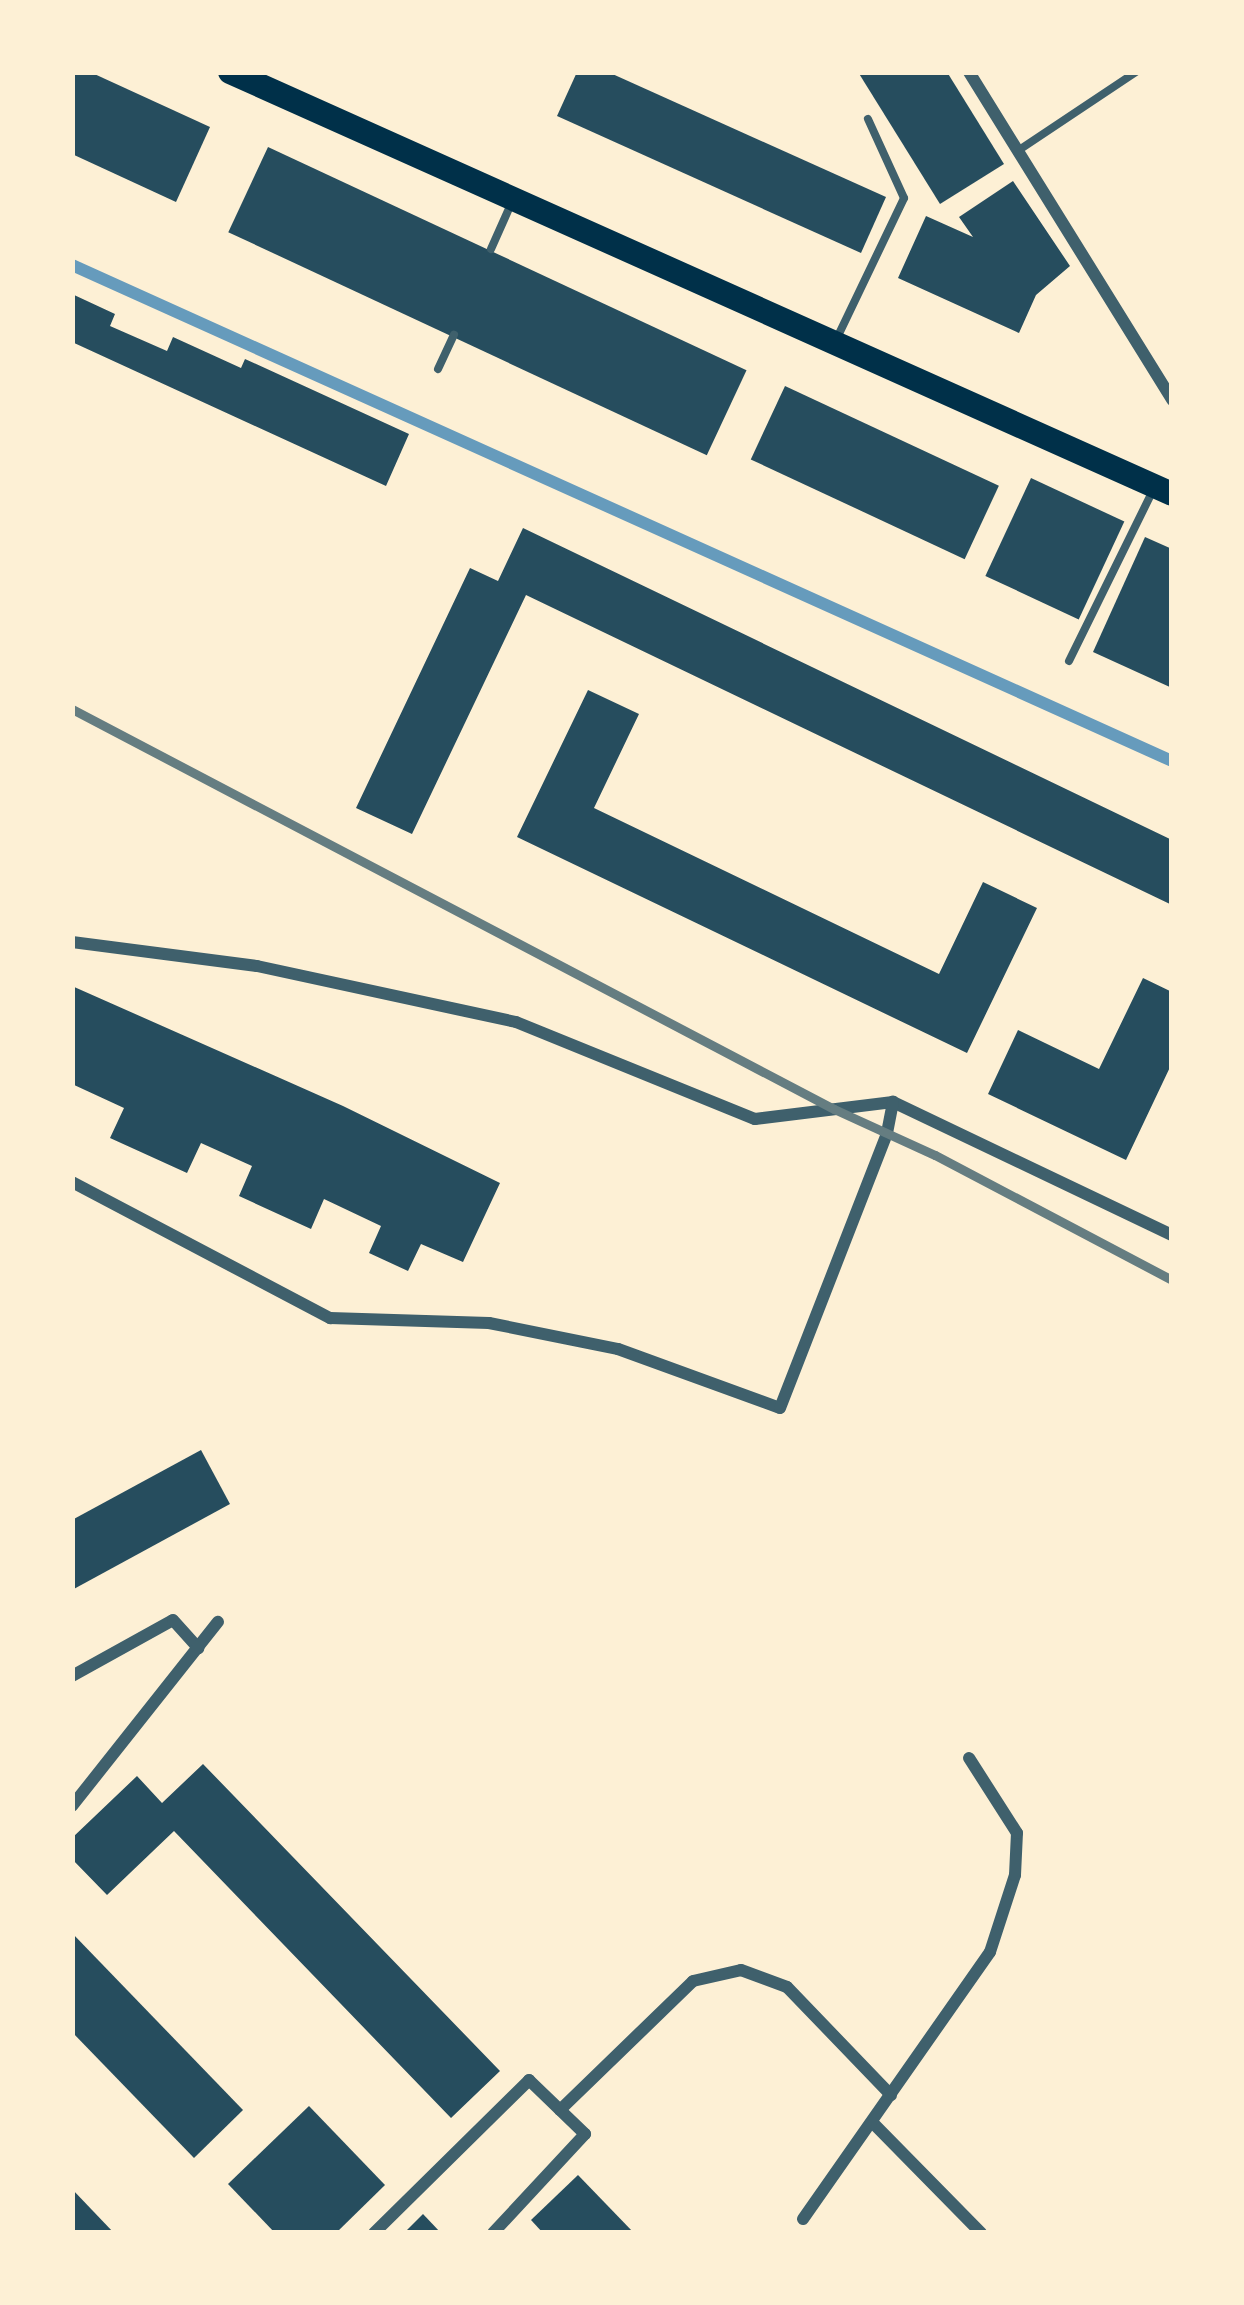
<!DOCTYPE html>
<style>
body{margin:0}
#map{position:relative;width:1244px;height:2305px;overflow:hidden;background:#fdf0d5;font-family:Signika,sans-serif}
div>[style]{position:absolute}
.stream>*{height:12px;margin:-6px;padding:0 6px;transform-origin:6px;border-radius:6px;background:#669bbc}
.building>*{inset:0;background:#264d5e;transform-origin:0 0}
.service>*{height:8px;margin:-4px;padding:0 4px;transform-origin:4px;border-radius:4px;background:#3f606c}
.minor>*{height:12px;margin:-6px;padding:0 6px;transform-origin:6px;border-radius:6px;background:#3f606c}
.secondary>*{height:24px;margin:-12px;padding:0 12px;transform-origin:12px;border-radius:12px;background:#003049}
.rail>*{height:9px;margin:-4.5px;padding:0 4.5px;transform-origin:4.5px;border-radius:4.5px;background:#657d81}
span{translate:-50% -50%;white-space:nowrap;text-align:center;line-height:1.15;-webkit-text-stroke:9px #fdf0d5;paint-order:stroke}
.frame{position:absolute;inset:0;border:75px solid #fdf0d5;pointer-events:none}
</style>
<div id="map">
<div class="stream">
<div style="left:72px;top:265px;width:1207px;rotate:24.27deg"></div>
</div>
<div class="building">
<div style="clip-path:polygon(72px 72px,90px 72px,210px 127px,176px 202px,72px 154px)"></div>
<div style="clip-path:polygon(577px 72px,608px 72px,886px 197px,861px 253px,557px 116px)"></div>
<div style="clip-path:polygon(858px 72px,947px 72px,1004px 164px,940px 204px)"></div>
<div style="left:268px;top:147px;width:528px;height:94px;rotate:25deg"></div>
<div style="clip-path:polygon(1013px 181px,1070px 266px,1036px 295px,1019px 333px,898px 278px,926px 216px,973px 237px,959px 217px)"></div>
<div style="clip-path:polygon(72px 294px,115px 314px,110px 326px,167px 351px,173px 337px,241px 368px,245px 359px,409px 434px,386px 486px,72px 342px)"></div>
<div style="left:785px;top:386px;width:236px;height:81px;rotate:25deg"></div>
<div style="left:1031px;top:478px;width:103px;height:108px;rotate:25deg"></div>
<div style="clip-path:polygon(523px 528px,1172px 840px,1172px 905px,526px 595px,412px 834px,356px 808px,470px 568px,498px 581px)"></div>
<div style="clip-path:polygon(1145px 537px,1172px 549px,1172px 688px,1093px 652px)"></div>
<div style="clip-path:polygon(588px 690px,639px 714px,594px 808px,939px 974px,983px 882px,1037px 908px,967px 1053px,517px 837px)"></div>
<div style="clip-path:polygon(1143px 978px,1172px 992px,1172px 1063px,1126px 1160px,988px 1094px,1018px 1030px,1099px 1069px)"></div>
<div style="clip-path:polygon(72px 986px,343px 1106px,500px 1183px,463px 1262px,421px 1244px,408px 1271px,369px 1253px,381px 1226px,324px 1199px,311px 1229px,239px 1196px,252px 1166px,201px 1143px,187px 1173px,110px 1138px,124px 1108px,72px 1084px)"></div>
<div style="clip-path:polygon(201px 1450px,230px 1504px,72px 1590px,72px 1520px)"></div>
<div style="clip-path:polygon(203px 1764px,500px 2071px,451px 2118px,174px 1831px,107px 1895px,72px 1859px,72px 1838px,137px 1776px,162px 1803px)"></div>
<div style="clip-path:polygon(72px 1933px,243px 2110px,194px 2158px,72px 2032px)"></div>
<div style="clip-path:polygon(309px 2106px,385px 2185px,336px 2233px,275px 2233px,228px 2184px)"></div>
<div style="clip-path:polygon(578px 2175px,634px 2233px,543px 2233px,531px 2220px)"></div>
<div style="clip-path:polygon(72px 2189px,114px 2233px,72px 2233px)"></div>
<div style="clip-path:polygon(423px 2214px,441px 2233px,404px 2233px)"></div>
</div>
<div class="service">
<div style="left:1019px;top:150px;width:141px;rotate:-33.7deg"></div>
<div style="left:491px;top:249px;width:49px;rotate:-66deg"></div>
<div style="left:837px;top:338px;width:155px;rotate:-64.4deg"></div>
<div style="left:904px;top:198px;width:87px;rotate:-114.5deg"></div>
<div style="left:438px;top:369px;width:38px;rotate:-65deg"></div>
<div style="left:1069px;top:661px;width:193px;rotate:-63.8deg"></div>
</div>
<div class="minor">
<div style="left:969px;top:72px;width:386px;rotate:58.2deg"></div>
<div style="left:72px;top:942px;width:187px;rotate:7.4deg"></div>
<div style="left:257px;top:966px;width:265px;rotate:12.2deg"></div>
<div style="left:516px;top:1022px;width:258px;rotate:22.1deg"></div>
<div style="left:755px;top:1119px;width:139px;rotate:-7deg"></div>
<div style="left:893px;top:1102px;width:309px;rotate:25.5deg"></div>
<div style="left:72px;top:1182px;width:292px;rotate:27.8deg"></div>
<div style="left:330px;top:1318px;width:159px;rotate:1.8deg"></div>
<div style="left:489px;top:1323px;width:132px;rotate:11.4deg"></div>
<div style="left:618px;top:1349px;width:172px;rotate:20deg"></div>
<div style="left:780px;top:1408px;width:295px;rotate:-68.7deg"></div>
<div style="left:887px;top:1133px;width:32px;rotate:-79deg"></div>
<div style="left:72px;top:1676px;width:115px;rotate:-29deg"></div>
<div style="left:173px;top:1620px;width:38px;rotate:48deg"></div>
<div style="left:72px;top:1806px;width:235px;rotate:-51.6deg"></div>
<div style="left:560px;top:2110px;width:185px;rotate:-44.1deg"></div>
<div style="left:693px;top:1981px;width:49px;rotate:-12.9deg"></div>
<div style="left:741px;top:1970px;width:49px;rotate:20.3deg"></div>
<div style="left:787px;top:1987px;width:150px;rotate:46.1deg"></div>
<div style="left:872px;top:2122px;width:156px;rotate:45.5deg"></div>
<div style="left:803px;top:2219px;width:326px;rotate:-55deg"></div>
<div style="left:990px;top:1952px;width:81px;rotate:-72deg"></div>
<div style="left:1015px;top:1875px;width:42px;rotate:-87.3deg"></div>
<div style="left:1017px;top:1833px;width:89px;rotate:-122.6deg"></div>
<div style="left:374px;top:2233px;width:218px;rotate:-44.6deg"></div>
<div style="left:529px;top:2080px;width:78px;rotate:44deg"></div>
<div style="left:585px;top:2134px;width:135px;rotate:132.9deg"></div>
</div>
<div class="secondary">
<div style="left:230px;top:72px;width:1032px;rotate:24.13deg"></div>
</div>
<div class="rail">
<div style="left:72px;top:709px;width:861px;rotate:27.7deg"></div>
<div style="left:834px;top:1109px;width:111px;rotate:24.5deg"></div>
<div style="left:935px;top:1155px;width:268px;rotate:27.8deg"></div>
</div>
<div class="frame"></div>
</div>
